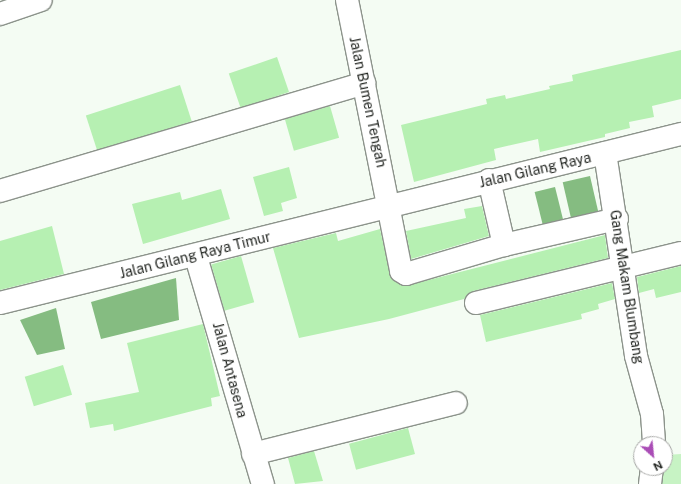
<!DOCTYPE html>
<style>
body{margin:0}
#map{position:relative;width:681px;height:484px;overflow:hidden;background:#f4fcf3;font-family:"Public Sans",sans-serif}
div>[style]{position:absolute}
.green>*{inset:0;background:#c7f3c4}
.water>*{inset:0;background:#85bc81;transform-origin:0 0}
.building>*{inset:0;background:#b6f0b2;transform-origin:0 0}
.roads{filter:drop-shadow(1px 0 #8c938b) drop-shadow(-1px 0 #8c938b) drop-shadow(0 1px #8c938b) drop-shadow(0 -1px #8c938b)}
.street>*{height:22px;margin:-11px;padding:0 11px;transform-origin:11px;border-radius:11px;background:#fff}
span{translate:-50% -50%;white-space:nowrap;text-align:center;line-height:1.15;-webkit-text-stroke:4px #fff;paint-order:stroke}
.street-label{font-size:14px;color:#252824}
.north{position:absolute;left:633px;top:436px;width:40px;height:40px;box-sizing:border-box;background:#fff;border:1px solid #a8a9a7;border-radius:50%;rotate:153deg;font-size:11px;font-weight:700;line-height:16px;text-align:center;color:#252824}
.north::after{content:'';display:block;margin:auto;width:14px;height:18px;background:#aa4db6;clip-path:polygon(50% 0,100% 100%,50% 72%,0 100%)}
</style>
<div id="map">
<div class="green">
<div style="clip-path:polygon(681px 454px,681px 484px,659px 484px,666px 455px)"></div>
</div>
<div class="water">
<div style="left:590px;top:176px;width:37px;height:28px;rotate:77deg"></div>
<div style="left:555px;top:187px;width:36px;height:21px;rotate:76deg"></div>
<div style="clip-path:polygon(176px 278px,179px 320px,101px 339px,91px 302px)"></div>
<div style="clip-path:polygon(56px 308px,65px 349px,37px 355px,20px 320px)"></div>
</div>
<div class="building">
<div style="clip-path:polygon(681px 50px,681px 99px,652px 106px,654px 117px,629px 122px,630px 128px,605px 134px,605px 137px,540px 152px,538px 139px,494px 149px,496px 160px,414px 182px,401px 125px,487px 104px,486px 99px,505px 95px,506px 99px,550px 89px,549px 86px,573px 81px,572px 75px)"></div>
<div style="left:277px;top:57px;width:37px;height:51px;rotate:71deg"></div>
<div style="left:180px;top:85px;width:38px;height:99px;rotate:72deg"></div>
<div style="left:330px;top:106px;width:33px;height:47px;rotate:74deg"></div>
<div style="clip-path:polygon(289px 167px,297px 198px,281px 203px,283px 211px,264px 216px,253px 177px)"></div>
<div style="clip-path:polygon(221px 189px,230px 219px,143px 244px,132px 204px,180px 192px,182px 200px)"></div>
<div style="clip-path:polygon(482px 206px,489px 236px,411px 259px,406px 231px,466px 218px,464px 209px)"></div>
<div style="clip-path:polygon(52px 226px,64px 274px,0 290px,0 241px)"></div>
<div style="clip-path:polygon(380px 229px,391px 278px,405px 286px,605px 235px,608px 258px,473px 291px,464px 299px,389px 319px,299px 338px,273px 248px,336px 233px,338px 241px)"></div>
<div style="left:241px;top:256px;width:48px;height:31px;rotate:74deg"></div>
<div style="clip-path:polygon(681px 266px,681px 292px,656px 298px,654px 289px,639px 293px,637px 277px)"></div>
<div style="clip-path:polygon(612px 283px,615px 299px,598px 304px,599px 309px,581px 314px,582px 319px,486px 342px,480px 315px)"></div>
<div style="clip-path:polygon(203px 324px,220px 396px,211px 398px,212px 406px,114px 431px,113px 424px,90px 428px,85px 403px,139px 392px,127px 343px)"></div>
<div style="left:63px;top:365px;width:31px;height:40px;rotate:73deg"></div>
<div style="left:408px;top:428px;width:27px;height:61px;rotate:75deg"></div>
<div style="clip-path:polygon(314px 451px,323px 481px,295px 484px,288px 458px)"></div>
</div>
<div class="roads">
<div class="street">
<div style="left:347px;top:0;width:276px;rotate:78.7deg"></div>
<div style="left:401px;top:271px;width:6px;rotate:31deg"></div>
<div style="left:406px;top:274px;width:102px;rotate:-16.5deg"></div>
<div style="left:504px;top:245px;width:116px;rotate:-13deg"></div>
<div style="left:0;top:14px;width:43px;rotate:-18.9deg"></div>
<div style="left:605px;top:153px;width:205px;rotate:81.3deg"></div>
<div style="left:636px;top:356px;width:60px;rotate:74.6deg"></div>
<div style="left:652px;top:414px;width:30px;rotate:86deg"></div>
<div style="left:489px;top:180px;width:67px;rotate:77deg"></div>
<div style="left:0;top:191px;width:380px;rotate:-16.5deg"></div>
<div style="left:196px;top:257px;width:237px;rotate:73.6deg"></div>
<div style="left:0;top:303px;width:702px;rotate:-13.94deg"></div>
<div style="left:476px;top:303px;width:211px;rotate:-13.7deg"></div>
<div style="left:253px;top:454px;width:209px;rotate:-14.1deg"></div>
<div style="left:650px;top:484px;width:16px;rotate:-83deg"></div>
</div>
</div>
<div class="street-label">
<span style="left:368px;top:102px;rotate:78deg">Jalan Bumen Tengah</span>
<span style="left:535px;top:170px;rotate:-13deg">Jalan Gilang Raya</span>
<span style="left:195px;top:255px;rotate:-14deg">Jalan Gilang Raya Timur</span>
<span style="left:627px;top:287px;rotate:81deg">Gang Makam Blumbang</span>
<span style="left:230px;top:370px;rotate:75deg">Jalan Antasena</span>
</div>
<div class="north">N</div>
</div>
